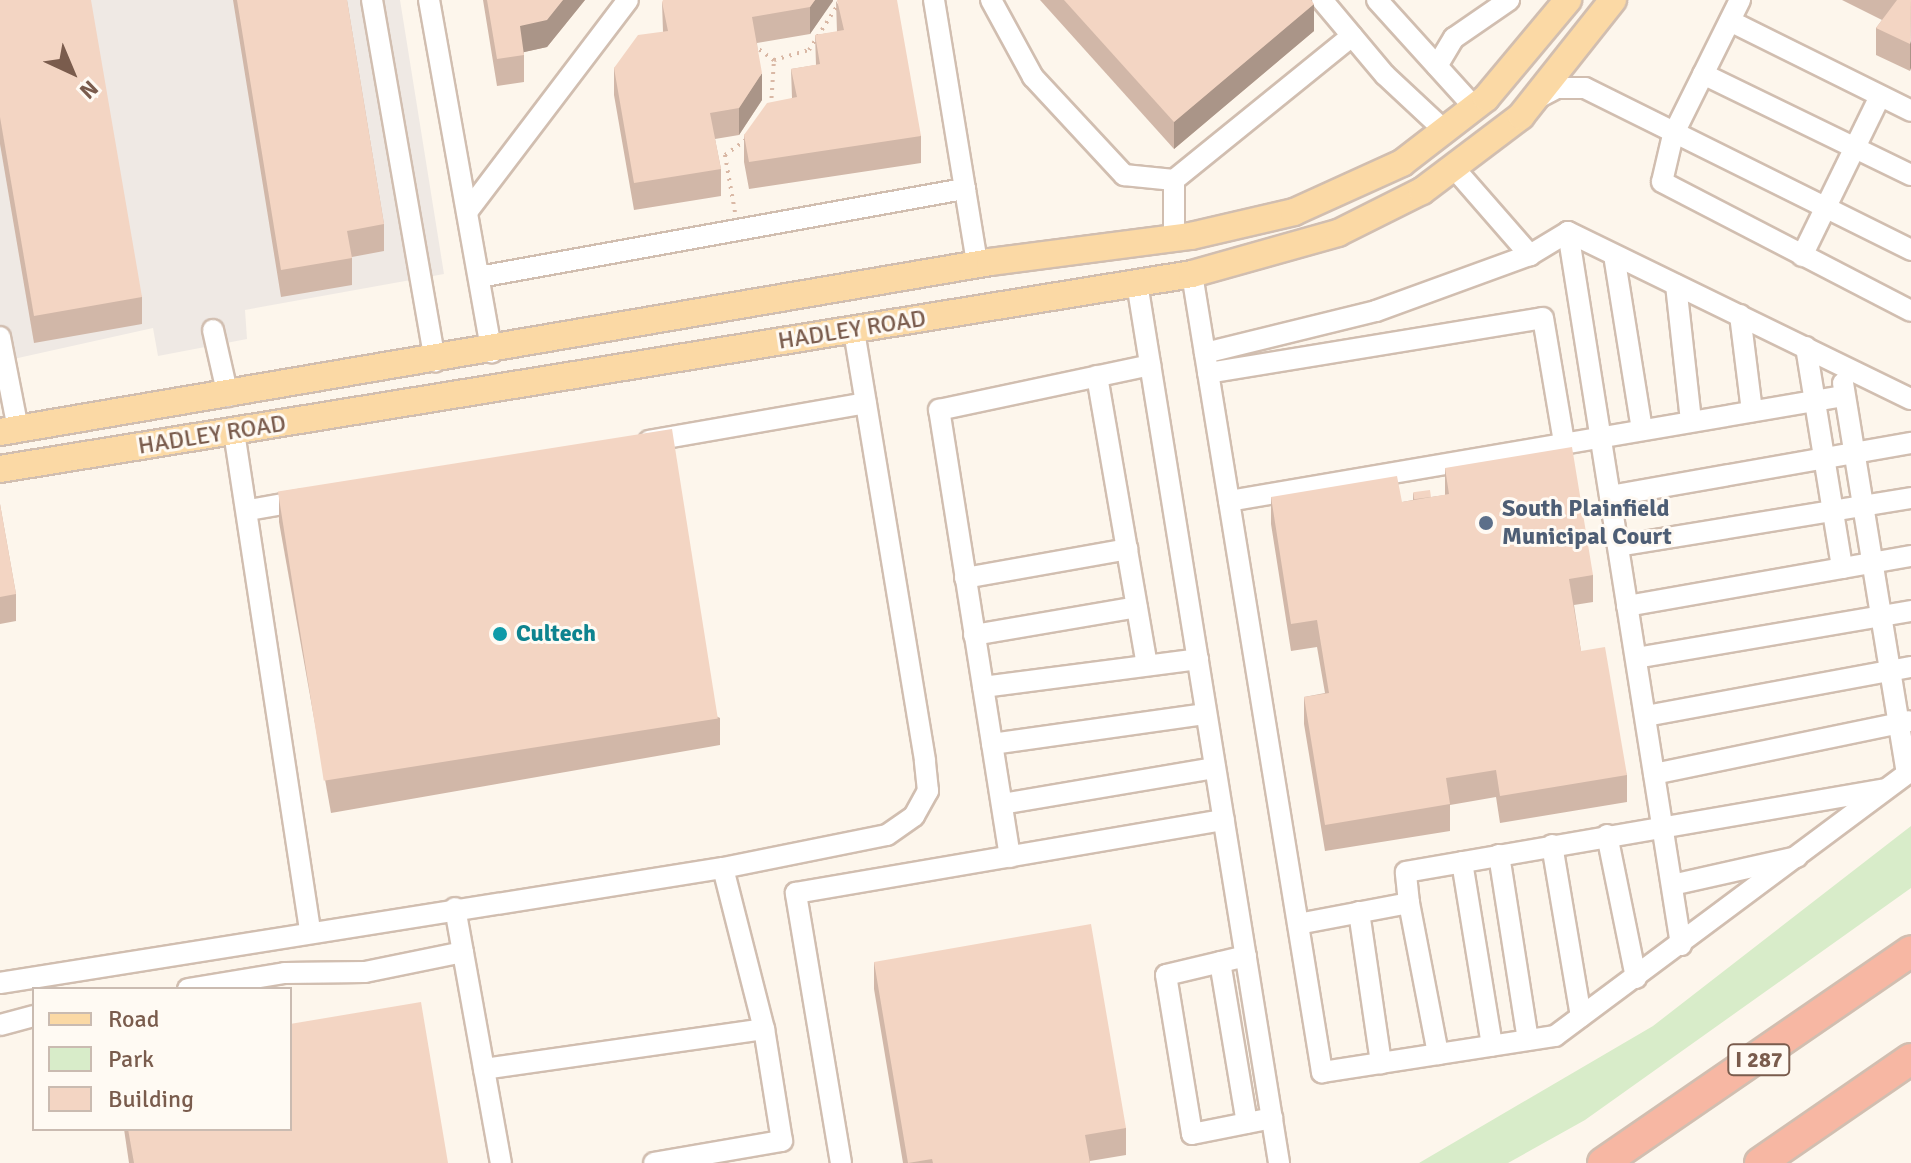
<!DOCTYPE html>
<style>
body{margin:0}
#map{position:relative;width:1911px;height:1163px;overflow:hidden;background:#fdf6ec;font-family:Signika,sans-serif}
div>[style]{position:absolute}
.industrial>*{inset:0;background:#efe9e4}
.green>*{inset:0;background:#d8ecc9}
.path>*{height:4px;margin-top:-2px;transform-origin:0;background:repeating-linear-gradient(90deg,#d9b8a5 0 2px,transparent 0 8px)}
.roads{filter:drop-shadow(2px 0 #d1beb0) drop-shadow(-2px 0 #d1beb0) drop-shadow(0 2px #d1beb0) drop-shadow(0 -2px #d1beb0)}
.minor>*{height:20px;margin:-10px;padding:0 10px;transform-origin:10px;border-radius:10px;background:#fff}
.major>*{height:26px;margin:-13px;padding:0 13px;transform-origin:13px;border-radius:13px;background:#fbd9a5}
.highway>*{height:30px;margin:-15px;padding:0 15px;transform-origin:15px;border-radius:15px;background:#f7b7a3}
.wall>*{inset:0;background:#d1b7a8}
.shaded-wall>*{inset:0;background:#aa9588}
.building>*{inset:0;background:#f3d5c3;transform-origin:0 0}
.dots>*{width:22px;height:22px;translate:-50% -50%;box-sizing:border-box;border:4px solid #fffaf3;border-radius:50%}
span{translate:-50% -50%;white-space:nowrap;text-align:center;line-height:1.15;-webkit-text-stroke:6px #fffaf3;paint-order:stroke}
.shield-label span{padding:2px 6px;background:#fffaf3;border:2px solid;border-radius:6px;-webkit-text-stroke-width:0}
.shield-label{font-size:22px;color:#7a5c4d;font-weight:700}
.street-label{font-size:24px;color:#7a5c4d}
.service-label{font-size:24px;color:#4e5e75;font-weight:700}
.left{translate:0 -50%;text-align:left}
.culture-label{font-size:24px;color:#0d838f;font-weight:700}
.legend{position:absolute;left:32px;top:987px;width:260px;height:144px;box-sizing:border-box;background:#fffaf3;border:2px solid #cabbb1;margin:0;padding:10px 14px;list-style:none;font-size:24px;color:#7a5c4d}
.legend li{display:flex;align-items:center;gap:16px;height:40px}
.legend b{width:40px;border:2px solid #cabbb1}
.north{position:absolute;left:32px;top:32px;width:80px;height:80px;-webkit-text-stroke:6px #fffaf3;paint-order:stroke;rotate:136deg;font-size:22px;font-weight:700;line-height:32px;text-align:center;color:#7a5c4d}
.north::after{content:'';display:block;margin:auto;width:28px;height:36px;background:#7a5c4d;clip-path:polygon(50% 0,100% 100%,50% 72%,0 100%)}
</style>
<div id="map">
<div class="industrial">
<div style="clip-path:polygon(0 0,400px 0,444px 274px,245px 310px,247px 339px,158px 356px,153px 328px,0 362px)"></div>
</div>
<div class="green">
<div style="clip-path:polygon(1911px 826px,1911px 888px,1585px 1120px,1508px 1163px,1419px 1163px,1653px 1026px)"></div>
</div>
<div class="path">
<div style="left:753px;top:45px;width:26px;rotate:36deg"></div>
<div style="left:771px;top:106px;width:46px;rotate:-86.3deg"></div>
<div style="left:774px;top:60px;width:36px;rotate:-16deg"></div>
<div style="left:809px;top:50px;width:59px;rotate:-57.4deg"></div>
<div style="left:735px;top:212px;width:58px;rotate:-100deg"></div>
<div style="left:725px;top:155px;width:27px;rotate:-36deg"></div>
</div>
<div class="roads">
<div class="minor">
<div style="left:372px;top:0;width:367px;rotate:80.1deg"></div>
<div style="left:429px;top:0;width:358px;rotate:79.9deg"></div>
<div style="left:934px;top:0;width:267px;rotate:80.7deg"></div>
<div style="left:991px;top:0;width:88px;rotate:61.4deg"></div>
<div style="left:1033px;top:77px;width:134px;rotate:47.1deg"></div>
<div style="left:1124px;top:175px;width:50px;rotate:5.7deg"></div>
<div style="left:1174px;top:180px;width:229px;rotate:-39deg"></div>
<div style="left:1322px;top:0;width:98px;rotate:50deg"></div>
<div style="left:1385px;top:75px;width:81px;rotate:43deg"></div>
<div style="left:1377px;top:0;width:144px;rotate:47.8deg"></div>
<div style="left:1740px;top:0;width:151px;rotate:116.4deg"></div>
<div style="left:1673px;top:135px;width:48px;rotate:103.2deg"></div>
<div style="left:1662px;top:182px;width:280px;rotate:27.4deg"></div>
<div style="left:1730px;top:21px;width:202px;rotate:26.4deg"></div>
<div style="left:1437px;top:66px;width:33px;rotate:-59deg"></div>
<div style="left:1454px;top:38px;width:67px;rotate:-34.6deg"></div>
<div style="left:1703px;top:74px;width:231px;rotate:25.9deg"></div>
<div style="left:1538px;top:98px;width:21px;rotate:-28deg"></div>
<div style="left:1557px;top:88px;width:28px"></div>
<div style="left:1585px;top:88px;width:364px;rotate:26.4deg"></div>
<div style="left:1454px;top:168px;width:116px;rotate:48.9deg"></div>
<div style="left:1530px;top:255px;width:44px;rotate:-31.2deg"></div>
<div style="left:1568px;top:232px;width:381px;rotate:26deg"></div>
<div style="left:1174px;top:180px;width:58px;rotate:90deg"></div>
<div style="left:467px;top:212px;width:266px;rotate:-52.8deg"></div>
<div style="left:1568px;top:232px;width:722px;rotate:80.99deg"></div>
<div style="left:1614px;top:255px;width:176px;rotate:80.9deg"></div>
<div style="left:1802px;top:256px;width:178px;rotate:-64deg"></div>
<div style="left:1192px;top:274px;width:809px;rotate:80.75deg"></div>
<div style="left:1322px;top:1072px;width:236px;rotate:-8.8deg"></div>
<div style="left:1555px;top:1036px;width:444px;rotate:-36.7deg"></div>
<div style="left:479px;top:277px;width:494px;rotate:-10.3deg"></div>
<div style="left:1137px;top:283px;width:891px;rotate:80.83deg"></div>
<div style="left:1676px;top:285px;width:137px;rotate:83.7deg"></div>
<div style="left:1740px;top:315px;width:97px;rotate:82.9deg"></div>
<div style="left:213px;top:330px;width:68px;rotate:77.2deg"></div>
<div style="left:0;top:337px;width:94px;rotate:78.9deg"></div>
<div style="left:1806px;top:347px;width:224px;rotate:80.7deg"></div>
<div style="left:1205px;top:353px;width:176px;rotate:-13.8deg"></div>
<div style="left:1376px;top:311px;width:164px;rotate:-20deg"></div>
<div style="left:1208px;top:373px;width:339px;rotate:-9.3deg"></div>
<div style="left:1543px;top:318px;width:126px;rotate:80.4deg"></div>
<div style="left:1097px;top:376px;width:293px;rotate:80.2deg"></div>
<div style="left:1843px;top:383px;width:396px;rotate:80.7deg"></div>
<div style="left:234px;top:432px;width:504px;rotate:81.32deg"></div>
<div style="left:649px;top:441px;width:220px;rotate:-9.9deg"></div>
<div style="left:1610px;top:496px;width:306px;rotate:-10deg"></div>
<div style="left:1229px;top:501px;width:624px;rotate:-9.69deg"></div>
<div style="left:249px;top:510px;width:58px;rotate:-10deg"></div>
<div style="left:1618px;top:546px;width:297px;rotate:-9.3deg"></div>
<div style="left:965px;top:578px;width:165px;rotate:-10.1deg"></div>
<div style="left:1627px;top:606px;width:288px;rotate:-10deg"></div>
<div style="left:974px;top:635px;width:165px;rotate:-9.7deg"></div>
<div style="left:1636px;top:658px;width:279px;rotate:-9.7deg"></div>
<div style="left:983px;top:687px;width:217px;rotate:-7.4deg"></div>
<div style="left:1646px;top:716px;width:269px;rotate:-10.5deg"></div>
<div style="left:992px;top:744px;width:216px;rotate:-8deg"></div>
<div style="left:1654px;top:774px;width:260px;rotate:-11.7deg"></div>
<div style="left:1002px;top:804px;width:216px;rotate:-9.6deg"></div>
<div style="left:1607px;top:835px;width:146px;rotate:78.5deg"></div>
<div style="left:1552px;top:845px;width:174px;rotate:80.4deg"></div>
<div style="left:1499px;top:855px;width:187px;rotate:81.1deg"></div>
<div style="left:1010px;top:857px;width:453px;rotate:-99deg"></div>
<div style="left:939px;top:410px;width:216px;rotate:-12deg"></div>
<div style="left:1462px;top:862px;width:186px;rotate:80.7deg"></div>
<div style="left:1672px;top:885px;width:128px;rotate:-12.6deg"></div>
<div style="left:1409px;top:903px;width:154px;rotate:79.1deg"></div>
<div style="left:455px;top:908px;width:259px;rotate:79.8deg"></div>
<div style="left:1359px;top:912px;width:153px;rotate:81.7deg"></div>
<div style="left:1298px;top:924px;width:113px;rotate:-10.7deg"></div>
<div style="left:1409px;top:903px;width:31px;rotate:-96deg"></div>
<div style="left:1406px;top:872px;width:484px;rotate:-9.8deg"></div>
<div style="left:1246px;top:956px;width:82px;rotate:166.6deg"></div>
<div style="left:1166px;top:975px;width:161px;rotate:80.7deg"></div>
<div style="left:1192px;top:1134px;width:82px;rotate:-11.3deg"></div>
<div style="left:1220px;top:962px;width:163px;rotate:80.5deg"></div>
<div style="left:0;top:983px;width:732px;rotate:-9.04deg"></div>
<div style="left:723px;top:868px;width:167px;rotate:-11.4deg"></div>
<div style="left:887px;top:835px;width:33px;rotate:-35deg"></div>
<div style="left:914px;top:816px;width:29px;rotate:-61deg"></div>
<div style="left:928px;top:791px;width:31px;rotate:-96deg"></div>
<div style="left:925px;top:760px;width:436px;rotate:-99.4deg"></div>
<div style="left:188px;top:989px;width:98px;rotate:-9.4deg"></div>
<div style="left:285px;top:973px;width:80px;rotate:-0.7deg"></div>
<div style="left:365px;top:972px;width:100px;rotate:-11.5deg"></div>
<div style="left:0;top:1025px;width:35px;rotate:-15deg"></div>
<div style="left:484px;top:1069px;width:283px;rotate:-8.1deg"></div>
<div style="left:654px;top:1163px;width:130px;rotate:-9.8deg"></div>
<div style="left:782px;top:1141px;width:113px;rotate:-99.1deg"></div>
<div style="left:764px;top:1029px;width:166px;rotate:-104.3deg"></div>
<div style="left:841px;top:1163px;width:274px;rotate:-99.5deg"></div>
<div style="left:796px;top:893px;width:434px;rotate:-9.7deg"></div>
</div>
<div class="major">
<div style="left:0;top:432px;width:1004px;rotate:-9.74deg"></div>
<div style="left:990px;top:262px;width:203px;rotate:-7.4deg"></div>
<div style="left:1191px;top:236px;width:106px;rotate:-13.1deg"></div>
<div style="left:1294px;top:212px;width:119px;rotate:-24.4deg"></div>
<div style="left:1402px;top:163px;width:106px;rotate:-37.7deg"></div>
<div style="left:1486px;top:98px;width:128px;rotate:-50.1deg"></div>
<div style="left:0;top:469px;width:1208px;rotate:-9.29deg"></div>
<div style="left:1192px;top:274px;width:152px;rotate:-15.7deg"></div>
<div style="left:1338px;top:233px;width:94px;rotate:-26.6deg"></div>
<div style="left:1422px;top:191px;width:124px;rotate:-37.1deg"></div>
<div style="left:1521px;top:116px;width:148px;rotate:-51.6deg"></div>
</div>
<div class="highway">
<div style="left:1603px;top:1163px;width:374px;rotate:-34.5deg"></div>
<div style="left:1760px;top:1163px;width:183px;rotate:-34.6deg"></div>
</div>
</div>
<div class="wall">
<div style="clip-path:polygon(0 0,142px 297px,142px 324px,34px 343px,0 144px)"></div>
<div style="clip-path:polygon(233px 0,347px 0,384px 224px,384px 251px,352px 257px,352px 285px,281px 297px)"></div>
<div style="clip-path:polygon(483px 0,585px 0,547px 47px,524px 52px,524px 82px,497px 86px)"></div>
<div style="clip-path:polygon(833px 0,810px 34px,757px 43px,762px 100px,739px 135px,715px 139px,721px 169px,721px 196px,634px 210px,614px 95px,614px 68px,663px 32px,662px 2px)"></div>
<div style="clip-path:polygon(1040px 0,1311px 0,1314px 31px,1174px 149px)"></div>
<div style="clip-path:polygon(1842px 0,1911px 0,1910px 71px,1876px 55px,1876px 28px,1882px 20px)"></div>
<div style="clip-path:polygon(836px 1px,921px 136px,921px 163px,749px 189px,744px 162px,744px 135px,792px 98px,791px 69px,816px 65px,815px 35px,837px 32px)"></div>
<div style="clip-path:polygon(1445px 468px,1593px 575px,1593px 602px,1574px 605px,1581px 651px,1627px 775px,1627px 802px,1500px 823px,1496px 797px,1450px 805px,1450px 831px,1325px 851px,1304px 724px,1304px 697px,1325px 693px,1317px 647px,1291px 651px,1271px 524px,1271px 497px,1402px 502px,1413px 500px,1413px 493px,1431px 497px,1445px 495px)"></div>
<div style="clip-path:polygon(279px 495px,720px 718px,720px 745px,331px 813px,279px 522px)"></div>
<div style="clip-path:polygon(0 504px,16px 594px,16px 621px,0 624px)"></div>
<div style="clip-path:polygon(874px 962px,1126px 1128px,1126px 1155px,1090px 1161px,1090px 1163px,903px 1163px,874px 989px)"></div>
<div style="clip-path:polygon(124px 1129px,290px 1129px,448px 1163px,129px 1163px)"></div>
</div>
<div class="shaded-wall">
<div style="clip-path:polygon(563px 0,585px 0,547px 47px,520px 53px,520px 26px)"></div>
<div style="clip-path:polygon(815px 0,833px 0,833px 1px,810px 34px,810px 7px)"></div>
<div style="clip-path:polygon(1314px 4px,1314px 31px,1174px 149px,1174px 122px)"></div>
<div style="clip-path:polygon(1911px 41px,1911px 68px,1910px 71px,1910px 44px)"></div>
<div style="clip-path:polygon(762px 73px,762px 100px,739px 135px,739px 108px)"></div>
</div>
<div class="building">
<div style="clip-path:polygon(0 0,91px 0,142px 297px,34px 316px,0 117px)"></div>
<div style="clip-path:polygon(237px 0,347px 0,384px 224px,347px 231px,352px 258px,281px 270px)"></div>
<div style="clip-path:polygon(487px 0,563px 0,547px 20px,520px 26px,524px 55px,497px 59px)"></div>
<div style="clip-path:polygon(663px 0,815px 0,810px 7px,752px 17px,762px 73px,739px 108px,710px 113px,721px 169px,634px 183px,614px 68px,638px 35px,668px 31px,662px 2px)"></div>
<div style="clip-path:polygon(837px 0,897px 0,921px 136px,749px 162px,744px 135px,767px 103px,797px 97px,791px 69px,820px 64px,815px 35px,844px 30px)"></div>
<div style="clip-path:polygon(1064px 0,1311px 0,1314px 4px,1174px 122px)"></div>
<div style="clip-path:polygon(1897px 0,1911px 0,1910px 44px,1876px 28px)"></div>
<div style="left:672px;top:429px;width:293px;height:399px;rotate:81deg"></div>
<div style="clip-path:polygon(1572px 447px,1593px 575px,1569px 579px,1581px 651px,1605px 647px,1627px 775px,1500px 796px,1496px 770px,1446px 778px,1450px 804px,1325px 825px,1304px 697px,1329px 693px,1317px 620px,1291px 624px,1271px 497px,1397px 476px,1402px 502px,1449px 494px,1445px 468px)"></div>
<div style="left:1430px;top:490px;width:7px;height:17px;rotate:82deg"></div>
<div style="clip-path:polygon(0 504px,16px 594px,0 597px)"></div>
<div style="clip-path:polygon(1091px 924px,1126px 1128px,1085px 1135px,1090px 1163px,933px 1163px,932px 1159px,908px 1163px,874px 962px)"></div>
<div style="clip-path:polygon(421px 1002px,448px 1163px,134px 1163px,128px 1129px,290px 1129px,290px 1024px)"></div>
</div>
<div class="dots">
<div style="left:1486px;top:523px;background:#5c6f8a"></div>
<div style="left:500px;top:634px;background:#0f9aa8"></div>
</div>
<div class="shield-label">
<span style="left:1759px;top:1060px">I 287</span>
</div>
<div class="street-label">
<span style="left:852px;top:330px;rotate:-9deg">HADLEY ROAD</span>
<span style="left:212px;top:435px;rotate:-9deg">HADLEY ROAD</span>
</div>
<div class="service-label">
<span class="left" style="left:1502px;top:523px">South Plainfield<br>Municipal Court</span>
</div>
<div class="culture-label">
<span class="left" style="left:516px;top:634px">Cultech</span>
</div>
<ul class="legend">
<li><b style="height:10px;background:#fbd9a5"></b>Road</li>
<li><b style="height:22px;background:#d8ecc9"></b>Park</li>
<li><b style="height:22px;background:#f3d5c3"></b>Building</li>
</ul>
<div class="north">N</div>
</div>
